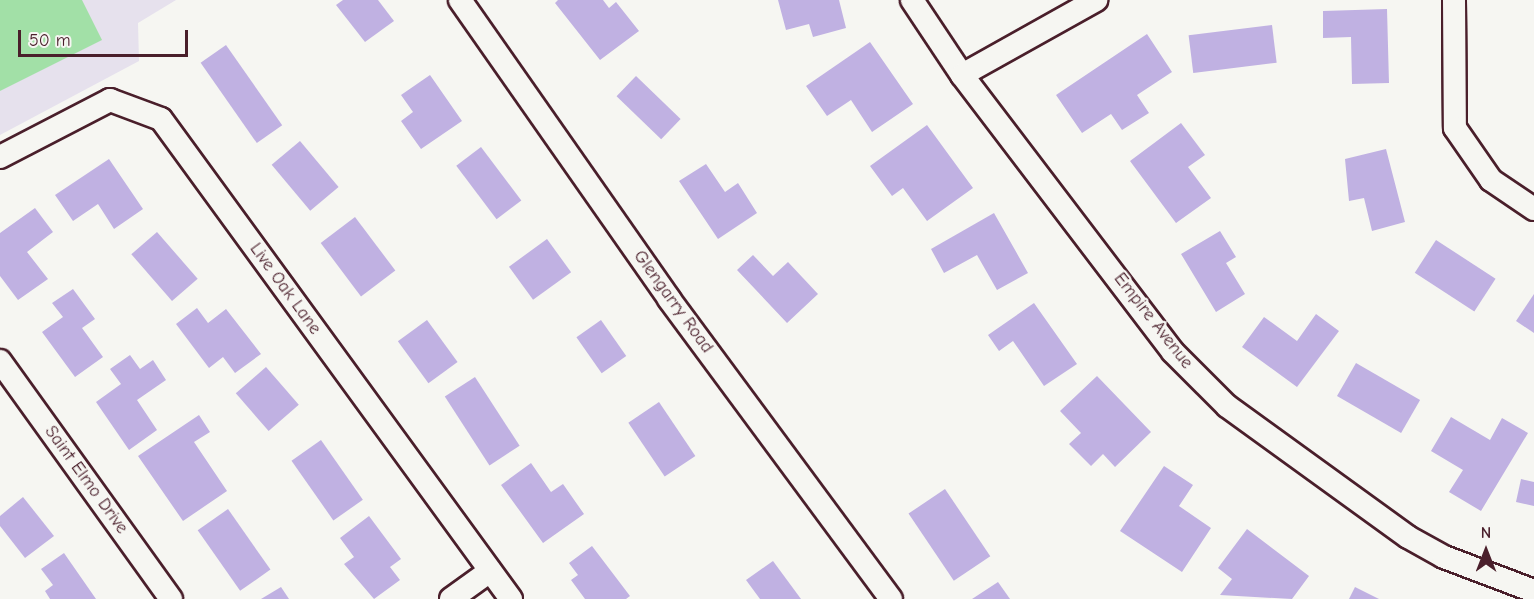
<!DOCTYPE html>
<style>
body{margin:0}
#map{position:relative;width:1534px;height:599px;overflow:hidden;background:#f6f6f2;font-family:"Comic Neue",sans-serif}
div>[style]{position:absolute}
.built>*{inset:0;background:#e6e1ed}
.green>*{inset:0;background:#a2e0a7}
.building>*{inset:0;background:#c0b1e2;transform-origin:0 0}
.roads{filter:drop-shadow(2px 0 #4a1f2b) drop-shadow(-2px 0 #4a1f2b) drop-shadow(0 2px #4a1f2b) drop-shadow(0 -2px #4a1f2b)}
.street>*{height:22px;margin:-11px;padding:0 11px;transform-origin:11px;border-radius:11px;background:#f6f6f2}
span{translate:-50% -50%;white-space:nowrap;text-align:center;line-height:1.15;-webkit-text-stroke:4.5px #f6f6f2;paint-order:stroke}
.street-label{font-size:18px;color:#4a1f2b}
.north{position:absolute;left:1456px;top:521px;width:60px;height:60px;-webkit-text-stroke:4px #f6f6f2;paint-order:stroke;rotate:0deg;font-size:16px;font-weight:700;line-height:24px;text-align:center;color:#4a1f2b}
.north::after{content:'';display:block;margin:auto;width:21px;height:27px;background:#4a1f2b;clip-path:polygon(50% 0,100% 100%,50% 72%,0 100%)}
.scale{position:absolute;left:18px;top:30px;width:170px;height:27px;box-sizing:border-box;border:3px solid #4a1f2b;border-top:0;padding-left:8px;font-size:18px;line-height:21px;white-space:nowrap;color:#4a1f2b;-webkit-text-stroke:4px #f6f6f2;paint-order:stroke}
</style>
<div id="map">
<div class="built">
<div style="clip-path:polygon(0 0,176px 0,138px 23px,139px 61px,0 135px)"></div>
</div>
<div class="green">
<div style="clip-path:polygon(0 0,82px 0,102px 40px,0 91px)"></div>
</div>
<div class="building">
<div style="clip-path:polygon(343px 0,378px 0,394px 21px,365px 42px,336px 5px)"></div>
<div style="clip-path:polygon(558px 0,603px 0,609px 8px,616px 2px,639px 31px,600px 60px,555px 3px)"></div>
<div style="clip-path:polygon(778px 0,839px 0,846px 28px,813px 37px,809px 24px,786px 30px)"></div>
<div style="clip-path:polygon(1387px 9px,1389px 83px,1352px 84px,1351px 37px,1323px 38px,1323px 11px)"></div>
<div style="left:1272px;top:25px;width:38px;height:84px;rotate:83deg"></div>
<div style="clip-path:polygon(1147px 34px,1172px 72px,1137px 95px,1149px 113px,1122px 130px,1111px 114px,1082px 133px,1056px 95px)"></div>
<div style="clip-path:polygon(870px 42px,913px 104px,872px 132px,851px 100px,827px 116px,806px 86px)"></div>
<div style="left:226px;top:45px;width:98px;height:31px;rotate:55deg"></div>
<div style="clip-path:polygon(430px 75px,462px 121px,421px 149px,401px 121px,413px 112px,401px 95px)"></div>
<div style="left:636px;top:76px;width:62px;height:28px;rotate:44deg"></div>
<div style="clip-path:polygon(1181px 123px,1205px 155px,1188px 167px,1211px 198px,1176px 223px,1130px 161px)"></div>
<div style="clip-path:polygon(927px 125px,973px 188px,927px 221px,903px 188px,892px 196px,870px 166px)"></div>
<div style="left:300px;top:141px;width:60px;height:37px;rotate:50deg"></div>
<div style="left:481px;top:147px;width:67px;height:31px;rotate:53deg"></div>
<div style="clip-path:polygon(1386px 149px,1405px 222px,1372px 231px,1364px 198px,1349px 201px,1345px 159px)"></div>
<div style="clip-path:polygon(109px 159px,143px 209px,114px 229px,98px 204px,73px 221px,55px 195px)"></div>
<div style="clip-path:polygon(706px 164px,725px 192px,738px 183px,757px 213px,718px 239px,679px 181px)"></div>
<div style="clip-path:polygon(35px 208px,53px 232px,27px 252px,48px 279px,18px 300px,0 276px,0 233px)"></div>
<div style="clip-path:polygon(994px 213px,1028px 273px,997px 290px,977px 255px,944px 273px,931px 249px)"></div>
<div style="left:355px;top:217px;width:67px;height:43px;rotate:53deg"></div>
<div style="clip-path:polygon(1220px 231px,1236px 257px,1226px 263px,1245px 294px,1216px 312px,1181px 254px)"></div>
<div style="left:157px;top:232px;width:62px;height:34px;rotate:49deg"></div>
<div style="left:547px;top:239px;width:41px;height:47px;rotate:54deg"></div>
<div style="left:1436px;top:240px;width:71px;height:39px;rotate:33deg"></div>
<div style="clip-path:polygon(753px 255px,773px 276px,788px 262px,818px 294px,787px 323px,737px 270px)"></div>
<div style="clip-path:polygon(73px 289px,95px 319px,82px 328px,103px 357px,75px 377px,42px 332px,63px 317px,52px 303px)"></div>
<div style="clip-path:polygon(1534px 294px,1534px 333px,1516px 321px)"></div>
<div style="clip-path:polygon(1034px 303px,1077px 364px,1044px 386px,1013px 341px,999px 351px,988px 335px)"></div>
<div style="clip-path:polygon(197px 308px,208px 323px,226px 309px,261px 354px,235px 373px,223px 357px,209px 368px,176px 324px)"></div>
<div style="clip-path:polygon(1316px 314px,1339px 331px,1297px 387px,1242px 347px,1264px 317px,1297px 341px)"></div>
<div style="left:427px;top:320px;width:52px;height:36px;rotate:54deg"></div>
<div style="left:601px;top:320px;width:44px;height:30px;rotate:55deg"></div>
<div style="clip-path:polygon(130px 355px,140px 369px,153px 360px,166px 380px,137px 400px,157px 430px,129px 450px,96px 402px,121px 384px,110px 369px)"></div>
<div style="left:1356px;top:363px;width:74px;height:38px;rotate:30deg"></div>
<div style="left:266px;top:367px;width:50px;height:40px;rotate:49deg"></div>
<div style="clip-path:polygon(1097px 376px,1151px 432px,1115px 467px,1103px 454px,1091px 466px,1069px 444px,1081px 433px,1060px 411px)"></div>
<div style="left:475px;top:377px;width:82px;height:36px;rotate:57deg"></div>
<div style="left:659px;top:402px;width:65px;height:37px;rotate:56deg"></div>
<div style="clip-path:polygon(199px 415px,210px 432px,194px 442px,227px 491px,183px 521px,138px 456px)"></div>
<div style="clip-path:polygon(1451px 417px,1490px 440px,1502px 418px,1528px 433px,1481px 511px,1449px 492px,1463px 470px,1431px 451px)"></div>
<div style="left:321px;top:440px;width:73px;height:36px;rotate:55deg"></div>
<div style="clip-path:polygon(531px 463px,551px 492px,563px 484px,584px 514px,543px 543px,501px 485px)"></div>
<div style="clip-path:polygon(1164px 466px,1193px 485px,1179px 506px,1211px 528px,1182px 572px,1120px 531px)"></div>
<div style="clip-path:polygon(1521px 479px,1534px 482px,1534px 506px,1516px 502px)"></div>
<div style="left:945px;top:489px;width:81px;height:44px;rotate:56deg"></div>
<div style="clip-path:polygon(23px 497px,54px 536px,25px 558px,0 526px,0 516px)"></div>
<div style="left:228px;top:509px;width:74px;height:37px;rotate:55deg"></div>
<div style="clip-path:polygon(369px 516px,401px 559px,390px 567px,400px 580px,374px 599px,344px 564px,354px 557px,340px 538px)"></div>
<div style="clip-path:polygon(1247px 529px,1309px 576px,1292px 599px,1220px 595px,1232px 579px,1218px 568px)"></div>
<div style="clip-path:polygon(592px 546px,630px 596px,626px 599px,585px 599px,571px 580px,578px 575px,569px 563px)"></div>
<div style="clip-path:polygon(64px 553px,96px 599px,50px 599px,45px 591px,53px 585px,41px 569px)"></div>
<div style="clip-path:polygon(773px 561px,801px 599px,760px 599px,746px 580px)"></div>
<div style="clip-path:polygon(998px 582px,1010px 599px,972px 599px)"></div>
<div style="clip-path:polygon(281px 587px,289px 599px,261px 599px)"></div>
<div style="clip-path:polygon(1355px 587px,1379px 599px,1349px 599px)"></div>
</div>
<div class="roads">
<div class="street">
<div style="left:460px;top:0;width:365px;rotate:55deg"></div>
<div style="left:669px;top:299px;width:373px;rotate:53.5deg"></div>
<div style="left:912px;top:0;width:90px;rotate:56.3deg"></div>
<div style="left:962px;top:75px;width:348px;rotate:52.7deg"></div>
<div style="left:1173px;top:352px;width:76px;rotate:45deg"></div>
<div style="left:1227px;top:406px;width:223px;rotate:35.9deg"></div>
<div style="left:1408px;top:537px;width:41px;rotate:29.1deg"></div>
<div style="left:1444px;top:557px;width:96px;rotate:20.7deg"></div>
<div style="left:1454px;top:0;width:128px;rotate:89.6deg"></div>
<div style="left:1455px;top:128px;width:63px;rotate:55.3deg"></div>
<div style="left:1491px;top:180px;width:52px;rotate:34deg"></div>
<div style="left:962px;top:75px;width:154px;rotate:-29.2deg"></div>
<div style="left:0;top:157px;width:124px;rotate:-27.4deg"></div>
<div style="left:110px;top:100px;width:54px;rotate:20.4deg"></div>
<div style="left:161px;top:119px;width:594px;rotate:53.9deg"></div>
<div style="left:0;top:361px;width:293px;rotate:54.3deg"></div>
<div style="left:451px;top:599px;width:48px;rotate:-35.7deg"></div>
</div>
</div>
<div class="street-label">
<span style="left:285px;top:289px;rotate:54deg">Live Oak Lane</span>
<span style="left:673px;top:302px;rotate:54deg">Glengarry Road</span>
<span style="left:1153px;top:321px;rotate:52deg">Empire Avenue</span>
<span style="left:86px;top:480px;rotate:54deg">Saint Elmo Drive</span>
</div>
<div class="north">N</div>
<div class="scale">50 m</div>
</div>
